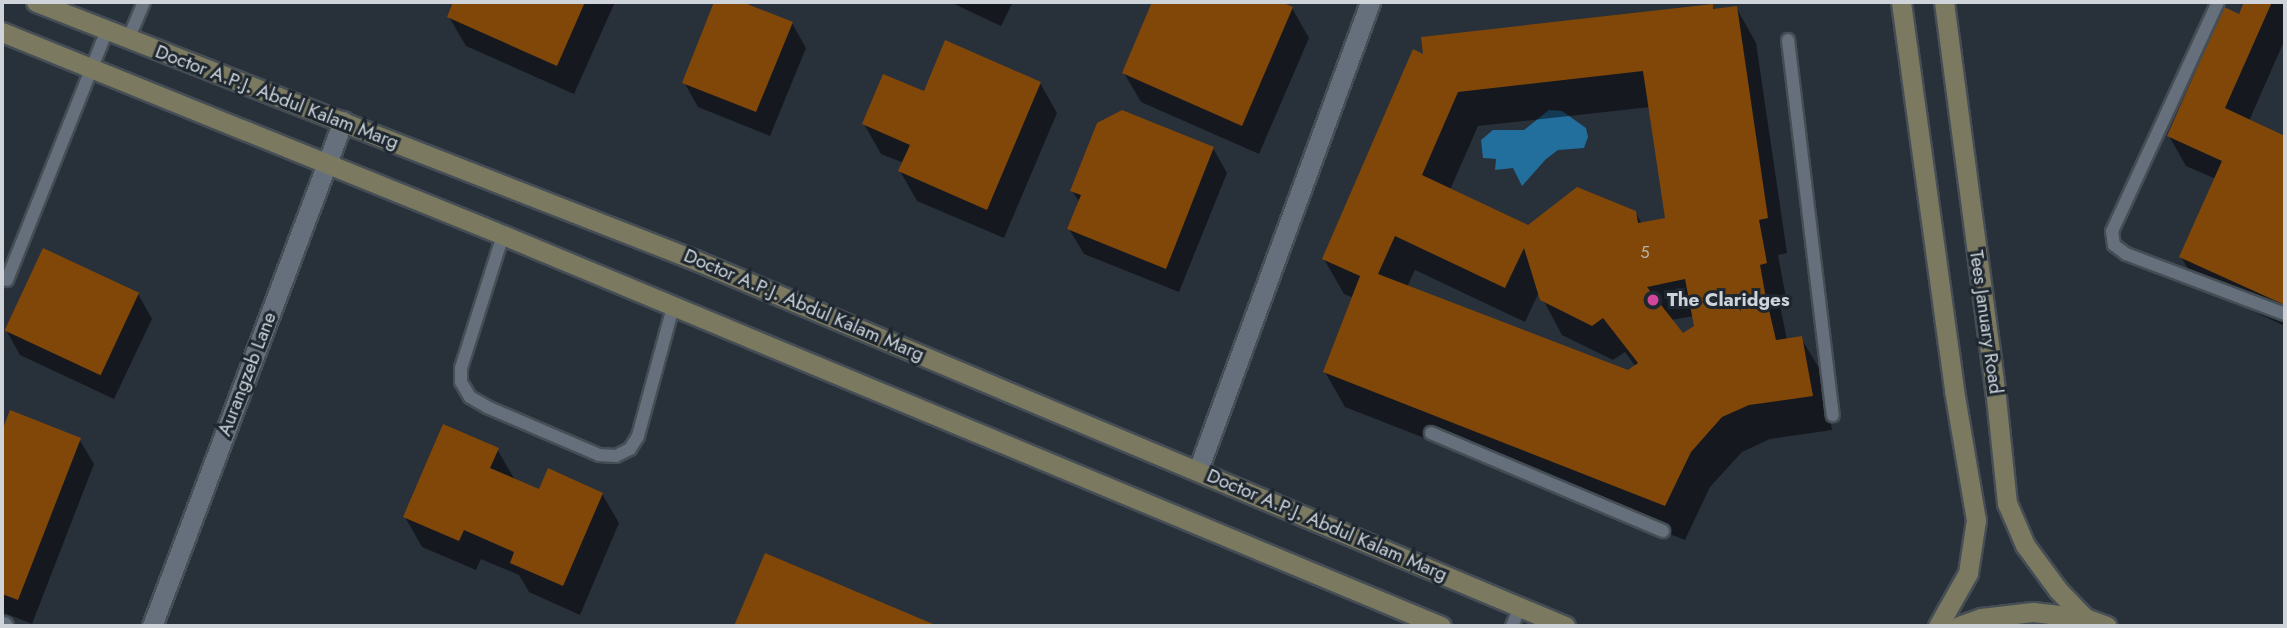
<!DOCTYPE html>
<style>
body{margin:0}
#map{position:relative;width:2287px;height:628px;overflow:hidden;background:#28303a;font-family:Jost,sans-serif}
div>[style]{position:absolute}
.water>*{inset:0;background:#226e9d}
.shadow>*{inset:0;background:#0007}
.building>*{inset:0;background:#804709;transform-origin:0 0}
.roads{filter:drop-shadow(2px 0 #454d55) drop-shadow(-2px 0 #454d55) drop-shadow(0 2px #454d55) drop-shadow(0 -2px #454d55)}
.service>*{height:12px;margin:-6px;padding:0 6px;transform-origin:6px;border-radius:6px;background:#66707c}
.minor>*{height:19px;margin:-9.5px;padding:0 9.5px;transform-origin:9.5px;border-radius:9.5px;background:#66707c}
.secondary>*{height:19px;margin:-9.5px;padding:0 9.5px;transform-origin:9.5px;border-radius:9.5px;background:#7b7960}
.dots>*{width:19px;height:19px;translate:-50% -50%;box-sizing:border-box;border:4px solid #1e2730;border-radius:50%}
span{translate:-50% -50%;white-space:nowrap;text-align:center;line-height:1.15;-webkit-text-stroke:6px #1e2730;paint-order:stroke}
.number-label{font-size:16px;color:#bab1a6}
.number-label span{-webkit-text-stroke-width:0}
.street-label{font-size:19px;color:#ced4da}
.poi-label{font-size:19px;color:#ced4da;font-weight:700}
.left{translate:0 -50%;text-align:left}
.frame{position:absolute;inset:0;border:4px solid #ced4da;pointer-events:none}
</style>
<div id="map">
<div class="water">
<div style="clip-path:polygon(1549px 110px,1562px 111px,1586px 128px,1588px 137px,1584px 148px,1558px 150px,1546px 159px,1522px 186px,1513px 168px,1495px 170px,1496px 159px,1483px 158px,1481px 140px,1493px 130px,1524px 130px)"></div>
</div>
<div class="shadow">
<div style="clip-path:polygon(455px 2px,615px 2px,574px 94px,466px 46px,449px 17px)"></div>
<div style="clip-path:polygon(716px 2px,738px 2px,792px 23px,806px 48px,770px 136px,698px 107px,684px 82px)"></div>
<div style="clip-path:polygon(950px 2px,1013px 2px,1001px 26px)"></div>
<div style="clip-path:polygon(1154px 2px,1277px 2px,1292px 8px,1309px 38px,1259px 154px,1141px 102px,1124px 73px)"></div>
<div style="clip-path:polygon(2246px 2px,2285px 2px,2285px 39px,2249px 121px,2285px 138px,2285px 326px,2198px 286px,2181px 257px,2216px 179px,2186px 166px,2169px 136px)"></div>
<div style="clip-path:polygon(evenodd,1712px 6px,1715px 10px,1736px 7px,1756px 43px,1787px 253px,1778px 255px,1786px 298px,1779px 300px,1787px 340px,1801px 338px,1822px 373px,1832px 430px,1770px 439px,1742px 452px,1710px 487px,1685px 540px,1345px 407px,1325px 372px,1354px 298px,1344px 294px,1324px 259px,1425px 57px,1712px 6px,1650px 107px,1667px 219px,1642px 224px,1635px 212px,1528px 227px,1450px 190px,1478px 126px,1650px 107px,1712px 6px,1415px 270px,1525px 322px,1539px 292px,1562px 335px,1613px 360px,1625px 352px,1636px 367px,1628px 372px,1407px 287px,1415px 270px,1712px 6px,1694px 316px,1696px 326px,1682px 336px,1671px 320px,1694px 316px)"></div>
<div style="clip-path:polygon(1040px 83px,1057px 113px,1004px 238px,917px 201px,900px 171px,904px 163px,881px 154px,864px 124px,924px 93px)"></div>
<div style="clip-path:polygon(1213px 148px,1227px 173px,1179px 292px,1084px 254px,1069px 229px,1080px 203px,1072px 191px)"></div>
<div style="clip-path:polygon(138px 294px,152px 319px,114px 399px,20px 355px,6px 330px)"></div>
<div style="clip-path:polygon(11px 412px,79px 439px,94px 464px,32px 624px,2px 612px,2px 436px)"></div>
<div style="clip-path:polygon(497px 449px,515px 480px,540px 491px,602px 494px,619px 523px,580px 615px,529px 592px,519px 575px,481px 559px,476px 570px,422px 547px,405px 517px)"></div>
<div style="clip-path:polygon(766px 555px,932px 625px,932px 626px,736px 626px)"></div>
</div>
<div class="building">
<div style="clip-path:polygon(453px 2px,585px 2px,557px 66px,447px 17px)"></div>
<div style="clip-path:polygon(714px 2px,742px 2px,793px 22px,756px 112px,682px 83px)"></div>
<div style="clip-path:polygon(1152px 2px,1281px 2px,1293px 7px,1242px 126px,1122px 73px)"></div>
<div style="clip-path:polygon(2244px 2px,2272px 2px,2225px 108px,2285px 136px,2285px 305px,2179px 257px,2222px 161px,2167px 136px,2224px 7px,2239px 14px)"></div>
<div style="clip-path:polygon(evenodd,1713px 4px,1713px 9px,1737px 6px,1768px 218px,1759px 220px,1767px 263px,1760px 265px,1765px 293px,1776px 340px,1802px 336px,1813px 396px,1749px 405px,1722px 417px,1691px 452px,1665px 506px,1323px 372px,1360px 276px,1322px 259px,1413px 49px,1423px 54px,1421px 37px,1713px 4px,1643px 71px,1665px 218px,1638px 223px,1636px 211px,1577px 187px,1528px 225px,1422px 175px,1458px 92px,1643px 71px,1713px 4px,1395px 236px,1505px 288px,1524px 248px,1540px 300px,1592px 326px,1603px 318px,1638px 363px,1628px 370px,1378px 274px,1395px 236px,1713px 4px,1685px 279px,1694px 326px,1683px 333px,1647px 287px,1685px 279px)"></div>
<div style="clip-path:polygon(945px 40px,1041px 82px,987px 210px,898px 171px,910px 145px,862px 124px,883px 74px,924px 91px)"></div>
<div style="clip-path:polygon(1122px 110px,1214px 147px,1166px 269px,1067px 229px,1081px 195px,1070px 191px,1097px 123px)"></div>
<div style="left:43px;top:248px;width:106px;height:91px;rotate:25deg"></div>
<div style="clip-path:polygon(10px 410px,81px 438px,18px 600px,2px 594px,2px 431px)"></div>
<div style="clip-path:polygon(443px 424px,499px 448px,490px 468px,539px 489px,548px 468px,603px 493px,563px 586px,510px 563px,514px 552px,464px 530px,459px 541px,403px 517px)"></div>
<div style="clip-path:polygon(765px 553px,933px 624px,932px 626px,734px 626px)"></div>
</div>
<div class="roads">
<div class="service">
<div style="left:2218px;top:2px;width:252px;rotate:114.8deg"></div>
<div style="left:2112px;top:231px;width:14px;rotate:82deg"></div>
<div style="left:2114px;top:245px;width:15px;rotate:37deg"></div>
<div style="left:2126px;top:254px;width:170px;rotate:20.7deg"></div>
<div style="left:128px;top:40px;width:41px;rotate:-67.2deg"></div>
<div style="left:1788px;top:40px;width:378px;rotate:83.2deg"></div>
<div style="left:503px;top:235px;width:139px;rotate:107.5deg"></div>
<div style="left:461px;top:368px;width:14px;rotate:90deg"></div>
<div style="left:461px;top:382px;width:17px;rotate:59deg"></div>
<div style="left:470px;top:397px;width:20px;rotate:30deg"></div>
<div style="left:487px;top:407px;width:122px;rotate:23.2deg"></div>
<div style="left:599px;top:455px;width:17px;rotate:3deg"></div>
<div style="left:616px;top:456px;width:16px;rotate:-27deg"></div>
<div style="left:630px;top:449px;width:15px;rotate:-58deg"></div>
<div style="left:638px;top:436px;width:134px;rotate:-74.8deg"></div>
<div style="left:7px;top:280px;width:267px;rotate:-68.2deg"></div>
<div style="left:1431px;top:433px;width:252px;rotate:22.9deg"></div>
<div style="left:1512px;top:626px;width:21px;rotate:-67deg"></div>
</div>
<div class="minor">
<div style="left:1198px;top:470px;width:499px;rotate:-69.8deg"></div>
<div style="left:2px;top:626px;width:1px"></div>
<div style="left:152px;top:626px;width:540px;rotate:-69.28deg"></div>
</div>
<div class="secondary">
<div style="left:36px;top:2px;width:708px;rotate:21.38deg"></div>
<div style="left:695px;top:260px;width:944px;rotate:22.82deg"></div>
<div style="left:1901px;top:2px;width:392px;rotate:82.2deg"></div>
<div style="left:1954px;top:390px;width:132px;rotate:80.4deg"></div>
<div style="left:1976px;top:520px;width:54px;rotate:98.6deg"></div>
<div style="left:1968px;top:573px;width:61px;rotate:119.5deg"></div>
<div style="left:1944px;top:2px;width:398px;rotate:82.5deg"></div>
<div style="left:1996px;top:397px;width:107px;rotate:84.1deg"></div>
<div style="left:2007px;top:503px;width:46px;rotate:66.8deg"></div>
<div style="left:2025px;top:545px;width:56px;rotate:53.7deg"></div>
<div style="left:2058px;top:590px;width:39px;rotate:46deg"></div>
<div style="left:2px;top:32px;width:541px;rotate:22.06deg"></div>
<div style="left:503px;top:235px;width:1016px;rotate:22.63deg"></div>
<div style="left:1959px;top:626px;width:23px;rotate:-20deg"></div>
<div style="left:1981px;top:618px;width:52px;rotate:-6.6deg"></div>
<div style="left:2033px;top:612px;width:52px;rotate:6.6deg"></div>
<div style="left:2085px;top:618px;width:23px;rotate:20deg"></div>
</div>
</div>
<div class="dots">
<div style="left:1653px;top:300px;background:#d1479c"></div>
</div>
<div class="number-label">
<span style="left:1645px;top:253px">5</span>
</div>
<div class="street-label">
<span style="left:277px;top:97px;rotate:21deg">Doctor A.P.J. Abdul Kalam Marg</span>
<span style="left:804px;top:305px;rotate:23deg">Doctor A.P.J. Abdul Kalam Marg</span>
<span style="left:1986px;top:322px;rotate:82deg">Tees January Road</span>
<span style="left:247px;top:374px;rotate:-69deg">Aurangzeb Lane</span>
<span style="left:1327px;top:525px;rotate:23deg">Doctor A.P.J. Abdul Kalam Marg</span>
</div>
<div class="poi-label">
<span class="left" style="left:1667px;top:300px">The Claridges</span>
</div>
<div class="frame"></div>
</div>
